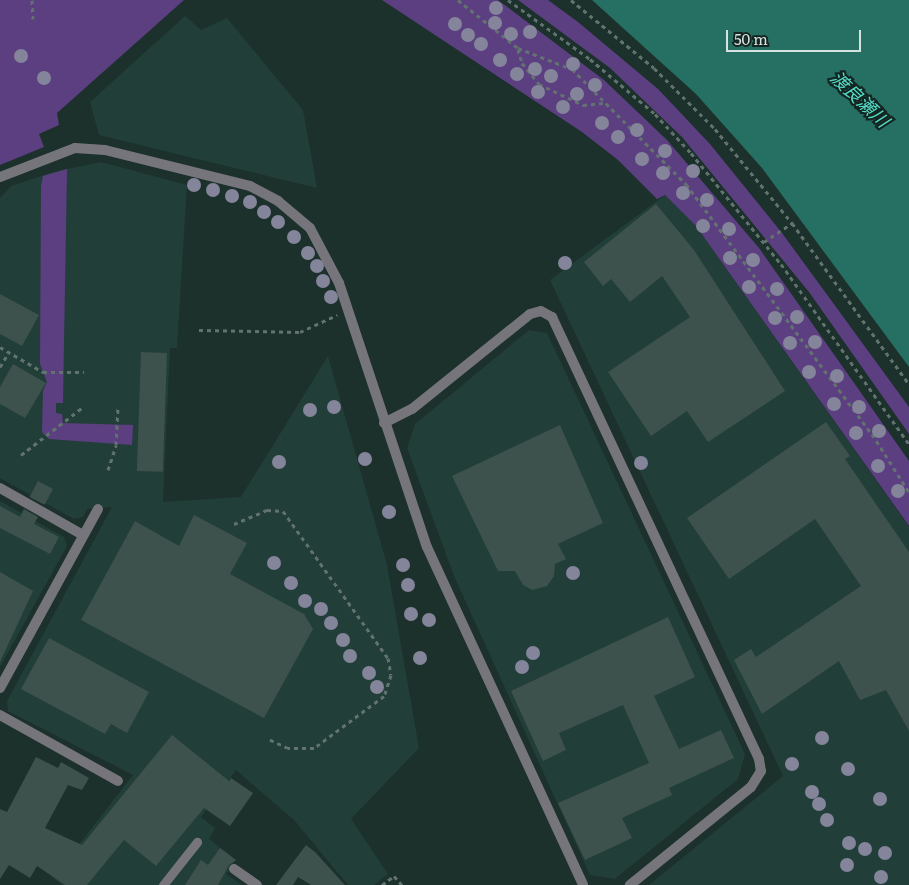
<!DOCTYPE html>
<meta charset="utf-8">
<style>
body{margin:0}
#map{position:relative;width:909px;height:885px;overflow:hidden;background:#1c302c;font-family:Literata,"Noto Sans JP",serif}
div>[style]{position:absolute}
.built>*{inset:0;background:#223e39}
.green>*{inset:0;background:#5c3f80}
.water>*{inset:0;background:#256f63}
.building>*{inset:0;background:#3d514d;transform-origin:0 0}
.path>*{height:3px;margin-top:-1.5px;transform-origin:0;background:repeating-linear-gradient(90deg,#62736f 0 4px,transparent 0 8px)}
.service>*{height:9px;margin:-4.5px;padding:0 4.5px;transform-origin:4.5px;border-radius:4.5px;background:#77757c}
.minor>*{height:10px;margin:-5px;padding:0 5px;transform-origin:5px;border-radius:5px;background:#77757c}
.tertiary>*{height:10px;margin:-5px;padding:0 5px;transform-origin:5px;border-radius:5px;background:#77757c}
.trees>*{width:14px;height:14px;margin:-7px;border-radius:50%;background:#84859b}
span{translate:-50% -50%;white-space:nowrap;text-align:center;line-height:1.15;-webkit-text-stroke:4.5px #132622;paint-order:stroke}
.water-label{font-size:18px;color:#54ddc7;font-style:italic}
.scale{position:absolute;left:726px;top:30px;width:135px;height:22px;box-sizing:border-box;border:2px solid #d6e2df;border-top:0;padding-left:6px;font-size:15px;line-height:18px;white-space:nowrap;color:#d6e2df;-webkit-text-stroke:4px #132622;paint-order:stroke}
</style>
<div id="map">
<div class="built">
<div style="clip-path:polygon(185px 16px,201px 30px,227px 18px,303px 110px,317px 188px,99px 135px,90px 102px)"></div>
<div style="clip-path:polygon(101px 162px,187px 185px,177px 348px,170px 348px,163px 502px,241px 497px,328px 356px,387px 565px,419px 748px,351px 819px,388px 874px,374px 885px,348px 885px,294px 820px,236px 770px,201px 817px,215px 828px,209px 839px,236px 860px,226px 874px,242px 885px,63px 885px,53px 878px,133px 775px,8px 711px,7px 701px,112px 507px,87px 509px,83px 517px,74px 519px,0 478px,0 198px,11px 186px,53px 172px)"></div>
<div style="clip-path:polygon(665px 195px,696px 226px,909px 527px,909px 885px,649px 885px,783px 776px,550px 280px)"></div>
<div style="clip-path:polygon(529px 330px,547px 333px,745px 754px,738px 779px,615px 879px,590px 875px,454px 576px,407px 448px,415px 424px)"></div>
<div style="clip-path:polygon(0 501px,64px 537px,67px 546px,0 667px)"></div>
</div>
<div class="green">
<div style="clip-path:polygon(0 0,184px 0,57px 113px,59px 125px,39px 134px,44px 147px,0 165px)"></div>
<div style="clip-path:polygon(382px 0,498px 0,604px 80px,667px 140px,759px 248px,909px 461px,909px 526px,696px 226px,665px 195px,657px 199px,618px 160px,582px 132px)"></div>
<div style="clip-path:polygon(518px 0,548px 0,578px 22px,658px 89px,710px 144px,782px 233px,909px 407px,909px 434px,809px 292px,682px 137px,610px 68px)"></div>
<div style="clip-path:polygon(67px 169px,63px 403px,56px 403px,56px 413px,62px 414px,63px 423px,133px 425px,132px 445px,49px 439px,42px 432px,43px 391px,47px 382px,40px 364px,41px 186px,43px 176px)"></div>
</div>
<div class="water">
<div style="clip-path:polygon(592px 0,909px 0,909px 367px,762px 168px,696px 94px)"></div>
</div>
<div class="building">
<div style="clip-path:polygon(656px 204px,694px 250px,785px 391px,708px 442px,687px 411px,651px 436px,608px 372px,690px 317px,662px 276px,630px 302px,611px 279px,603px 286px,584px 262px)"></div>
<div style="clip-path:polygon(0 294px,39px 315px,22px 346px,0 334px)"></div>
<div style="left:141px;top:352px;width:26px;height:119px;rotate:2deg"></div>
<div style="clip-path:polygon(13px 364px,46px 383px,25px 418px,0 404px,0 387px)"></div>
<div style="clip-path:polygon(826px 422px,850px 456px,845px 459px,909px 552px,909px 731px,886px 690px,860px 700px,839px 661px,762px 714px,734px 660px,751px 649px,756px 657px,861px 586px,815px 519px,729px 579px,687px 518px)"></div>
<div style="clip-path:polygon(560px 425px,603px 523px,558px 544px,566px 559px,555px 564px,554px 576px,547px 586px,532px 590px,523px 585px,515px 571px,498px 571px,452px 476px)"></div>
<div style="left:38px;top:481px;width:17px;height:18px;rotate:28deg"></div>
<div style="clip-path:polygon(0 506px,20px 517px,24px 509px,38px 517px,34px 524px,59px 537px,50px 554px,0 528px)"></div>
<div style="clip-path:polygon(194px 515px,247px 543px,230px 574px,304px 614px,313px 629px,264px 718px,81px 620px,135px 521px,179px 546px)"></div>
<div style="clip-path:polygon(0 572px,33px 591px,0 662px)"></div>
<div style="clip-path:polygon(668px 617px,695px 677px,654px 696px,679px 749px,721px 730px,734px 758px,669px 788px,672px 795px,622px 818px,632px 838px,585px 860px,558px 803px,649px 763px,623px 705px,559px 733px,566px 750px,543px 761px,511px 691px)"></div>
<div style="clip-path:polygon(49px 638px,149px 692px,127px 733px,111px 724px,105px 734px,21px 689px)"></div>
<div style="clip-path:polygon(172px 735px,229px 781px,231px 778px,253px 793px,230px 826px,204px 808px,156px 866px,124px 840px,87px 885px,65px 885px,37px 866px,30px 878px,9px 865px,0 879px,0 809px,7px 812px,36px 757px,58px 768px,61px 762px,89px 778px,82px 790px,68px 785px,45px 828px,82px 845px)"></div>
<div style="clip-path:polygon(306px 845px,315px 852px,345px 885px,311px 885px,298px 877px,293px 885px,276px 885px)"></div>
<div style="clip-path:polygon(220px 848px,236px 860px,229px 865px,218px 885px,185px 885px,201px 860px,208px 865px)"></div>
</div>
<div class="path">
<div style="left:32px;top:0;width:19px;rotate:87deg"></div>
<div style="left:458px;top:0;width:77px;rotate:38.7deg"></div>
<div style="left:518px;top:48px;width:58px;rotate:21.3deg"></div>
<div style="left:572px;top:69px;width:162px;rotate:45.3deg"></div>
<div style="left:686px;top:184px;width:312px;rotate:53.4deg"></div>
<div style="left:872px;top:434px;width:69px;rotate:57.5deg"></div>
<div style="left:508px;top:0;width:101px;rotate:35.7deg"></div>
<div style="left:590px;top:59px;width:85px;rotate:40.2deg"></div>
<div style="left:655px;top:114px;width:53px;rotate:47.3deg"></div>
<div style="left:691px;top:153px;width:143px;rotate:51deg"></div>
<div style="left:781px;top:264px;width:221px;rotate:54.6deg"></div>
<div style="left:571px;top:0;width:107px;rotate:39.3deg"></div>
<div style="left:654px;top:68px;width:86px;rotate:45deg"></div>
<div style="left:715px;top:129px;width:122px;rotate:50.7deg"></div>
<div style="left:792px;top:223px;width:199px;rotate:54deg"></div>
<div style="left:518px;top:49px;width:15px;rotate:74deg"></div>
<div style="left:522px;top:63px;width:27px;rotate:51deg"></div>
<div style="left:539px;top:84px;width:49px;rotate:25.5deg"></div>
<div style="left:583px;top:105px;width:20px;rotate:-6deg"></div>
<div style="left:764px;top:242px;width:34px;rotate:-34deg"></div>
<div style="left:199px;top:330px;width:101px;rotate:1.1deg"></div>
<div style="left:300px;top:332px;width:41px;rotate:-24.7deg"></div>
<div style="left:0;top:347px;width:50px;rotate:30.2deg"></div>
<div style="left:43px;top:372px;width:41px"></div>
<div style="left:0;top:367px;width:17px;rotate:-59deg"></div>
<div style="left:21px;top:455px;width:78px;rotate:-37.7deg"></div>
<div style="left:108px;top:470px;width:26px;rotate:-72deg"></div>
<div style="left:116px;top:445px;width:37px;rotate:-87deg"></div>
<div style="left:234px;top:524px;width:36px;rotate:-23deg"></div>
<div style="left:267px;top:510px;width:16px;rotate:4deg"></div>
<div style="left:283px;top:511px;width:181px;rotate:54.5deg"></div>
<div style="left:388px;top:658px;width:17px;rotate:80deg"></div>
<div style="left:391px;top:675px;width:22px;rotate:108deg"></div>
<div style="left:384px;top:696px;width:87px;rotate:143.4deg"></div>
<div style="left:314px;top:748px;width:26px;rotate:180deg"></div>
<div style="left:288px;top:748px;width:23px;rotate:-155deg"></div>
<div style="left:382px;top:885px;width:15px;rotate:-37deg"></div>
<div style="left:394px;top:876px;width:12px;rotate:48deg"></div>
</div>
<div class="service">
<div style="left:163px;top:885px;width:55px;rotate:-51.7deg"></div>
</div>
<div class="minor">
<div style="left:384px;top:423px;width:31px;rotate:-27deg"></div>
<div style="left:412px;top:409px;width:151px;rotate:-38.8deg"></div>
<div style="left:530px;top:314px;width:11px;rotate:-15deg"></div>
<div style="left:541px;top:311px;width:13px;rotate:29deg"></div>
<div style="left:552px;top:317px;width:488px;rotate:64.9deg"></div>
<div style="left:759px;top:759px;width:12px;rotate:81deg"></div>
<div style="left:761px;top:771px;width:19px;rotate:122deg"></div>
<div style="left:751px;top:787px;width:156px;rotate:141deg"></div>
<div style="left:0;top:488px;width:95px;rotate:29.5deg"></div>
<div style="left:0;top:688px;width:204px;rotate:-61.3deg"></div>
<div style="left:0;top:715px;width:135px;rotate:29.2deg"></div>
<div style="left:234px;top:869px;width:28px;rotate:35deg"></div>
</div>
<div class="tertiary">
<div style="left:0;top:177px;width:80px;rotate:-21.1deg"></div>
<div style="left:75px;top:148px;width:30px;rotate:4deg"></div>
<div style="left:105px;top:150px;width:149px;rotate:13.9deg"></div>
<div style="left:250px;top:186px;width:32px;rotate:28deg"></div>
<div style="left:278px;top:201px;width:42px;rotate:40.2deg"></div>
<div style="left:310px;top:228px;width:62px;rotate:62.2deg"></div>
<div style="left:339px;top:283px;width:278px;rotate:71.6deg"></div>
<div style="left:427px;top:547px;width:372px;rotate:65.2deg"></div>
</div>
<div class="trees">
<div style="left:496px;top:8px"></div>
<div style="left:495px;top:23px"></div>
<div style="left:455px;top:24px"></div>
<div style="left:530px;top:32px"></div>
<div style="left:511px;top:34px"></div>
<div style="left:468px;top:35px"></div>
<div style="left:481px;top:44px"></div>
<div style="left:21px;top:56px"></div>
<div style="left:500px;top:60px"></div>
<div style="left:573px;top:64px"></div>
<div style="left:535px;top:69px"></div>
<div style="left:517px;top:74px"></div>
<div style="left:551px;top:76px"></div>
<div style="left:44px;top:78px"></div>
<div style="left:595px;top:85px"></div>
<div style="left:538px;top:92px"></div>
<div style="left:577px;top:94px"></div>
<div style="left:563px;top:107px"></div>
<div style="left:602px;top:123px"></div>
<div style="left:637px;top:130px"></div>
<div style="left:618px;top:137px"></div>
<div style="left:665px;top:151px"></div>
<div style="left:642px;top:159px"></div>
<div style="left:693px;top:171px"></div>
<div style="left:663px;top:173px"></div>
<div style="left:194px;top:185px"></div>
<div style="left:213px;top:190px"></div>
<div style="left:683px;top:193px"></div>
<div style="left:232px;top:196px"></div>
<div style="left:707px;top:200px"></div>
<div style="left:250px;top:202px"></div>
<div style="left:264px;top:212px"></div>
<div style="left:278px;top:222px"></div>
<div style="left:703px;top:226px"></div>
<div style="left:729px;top:229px"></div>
<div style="left:294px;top:237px"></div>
<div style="left:308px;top:253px"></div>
<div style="left:730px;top:258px"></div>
<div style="left:753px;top:260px"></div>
<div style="left:565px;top:263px"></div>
<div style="left:317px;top:266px"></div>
<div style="left:323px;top:281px"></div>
<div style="left:749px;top:287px"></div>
<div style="left:777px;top:289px"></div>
<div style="left:331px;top:297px"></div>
<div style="left:797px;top:317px"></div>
<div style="left:775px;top:318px"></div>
<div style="left:815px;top:342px"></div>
<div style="left:790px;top:343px"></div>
<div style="left:809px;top:372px"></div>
<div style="left:837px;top:376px"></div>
<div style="left:834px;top:404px"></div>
<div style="left:334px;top:407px"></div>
<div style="left:859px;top:407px"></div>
<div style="left:310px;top:410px"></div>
<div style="left:879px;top:431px"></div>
<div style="left:856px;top:433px"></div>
<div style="left:365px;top:459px"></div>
<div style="left:279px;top:462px"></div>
<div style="left:641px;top:463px"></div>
<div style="left:878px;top:466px"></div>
<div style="left:898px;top:491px"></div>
<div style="left:389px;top:512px"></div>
<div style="left:274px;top:563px"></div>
<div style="left:403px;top:565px"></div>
<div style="left:573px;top:573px"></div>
<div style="left:291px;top:583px"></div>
<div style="left:408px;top:585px"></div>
<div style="left:305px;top:601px"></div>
<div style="left:321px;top:609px"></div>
<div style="left:411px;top:614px"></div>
<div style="left:429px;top:620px"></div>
<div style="left:331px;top:623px"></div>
<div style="left:343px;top:640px"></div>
<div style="left:533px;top:653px"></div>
<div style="left:350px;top:656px"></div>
<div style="left:420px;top:658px"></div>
<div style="left:522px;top:667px"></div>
<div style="left:369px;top:673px"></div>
<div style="left:377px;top:687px"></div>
<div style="left:822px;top:738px"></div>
<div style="left:792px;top:764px"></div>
<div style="left:848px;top:769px"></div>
<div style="left:812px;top:792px"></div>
<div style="left:880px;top:799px"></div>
<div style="left:819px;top:804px"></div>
<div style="left:827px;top:820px"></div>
<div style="left:849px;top:843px"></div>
<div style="left:865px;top:849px"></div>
<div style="left:885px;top:853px"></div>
<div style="left:847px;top:865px"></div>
<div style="left:881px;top:877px"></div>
</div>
<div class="water-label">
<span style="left:860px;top:99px;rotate:43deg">渡良瀬川</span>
</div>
<div class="scale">50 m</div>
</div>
